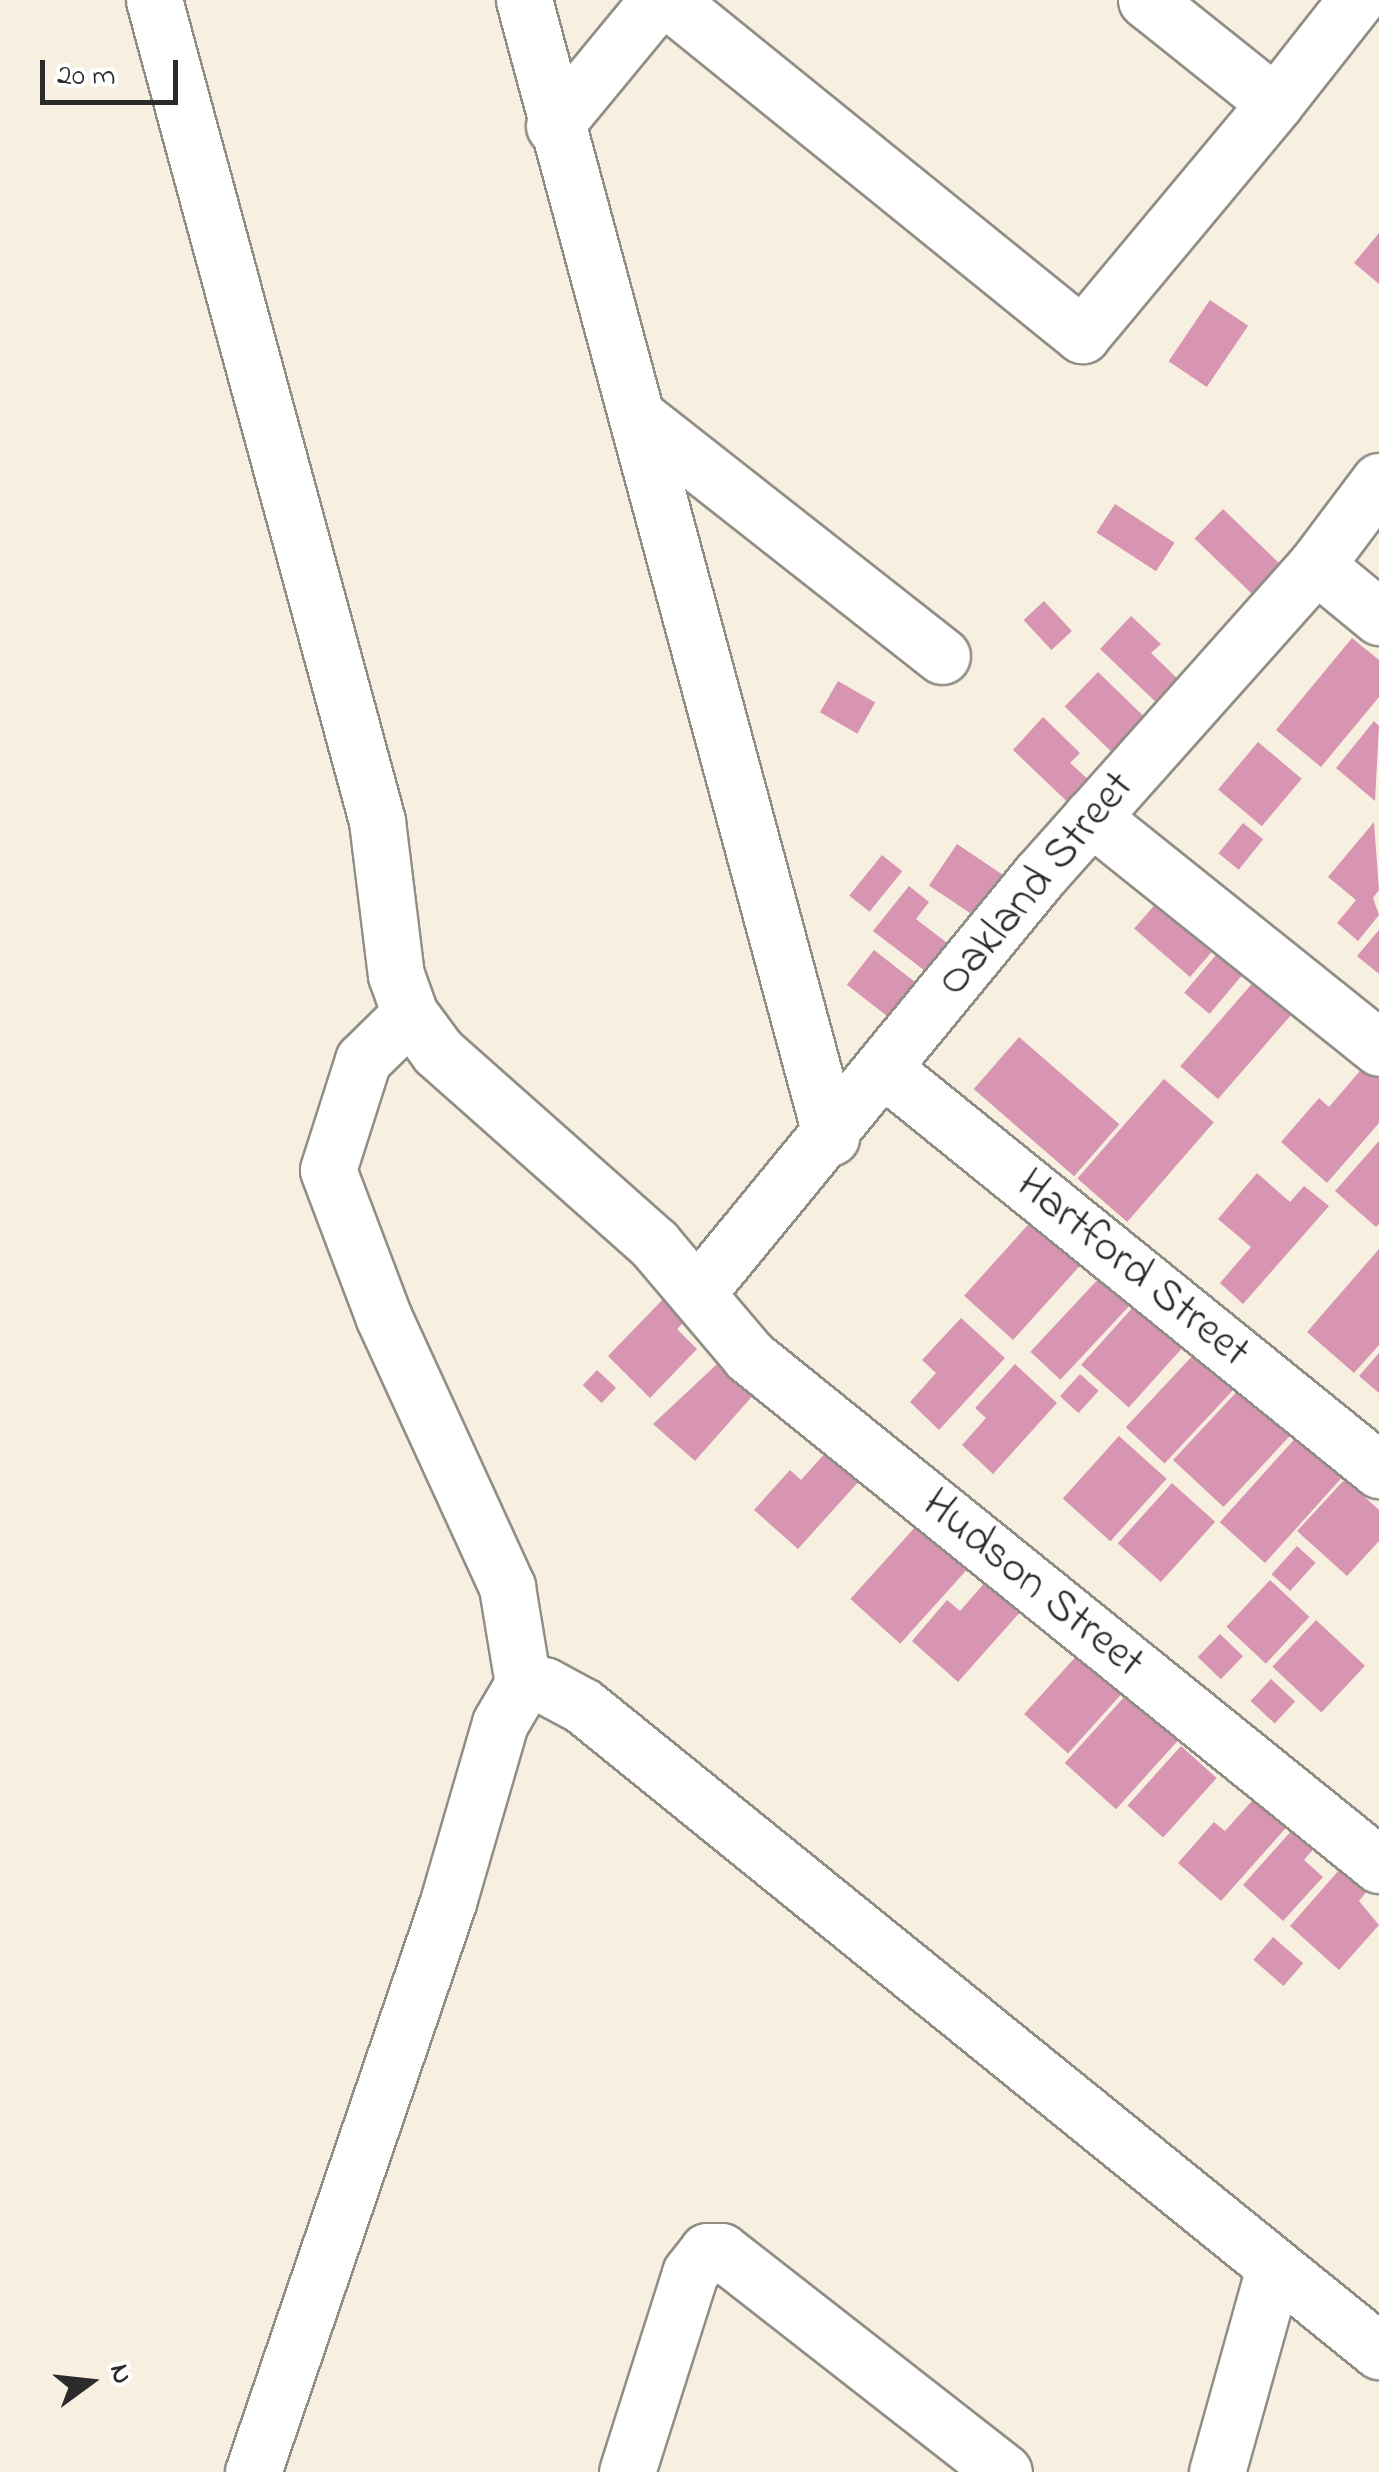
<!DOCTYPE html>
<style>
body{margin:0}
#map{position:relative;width:1379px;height:2472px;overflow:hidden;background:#f7f0e0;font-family:"Indie Flower",sans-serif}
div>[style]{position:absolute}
.building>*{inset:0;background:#d795b2;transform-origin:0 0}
.roads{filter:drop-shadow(2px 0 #918e86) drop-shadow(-2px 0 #918e86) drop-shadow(0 2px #918e86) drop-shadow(0 -2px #918e86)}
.minor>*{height:55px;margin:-27.5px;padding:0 27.5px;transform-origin:27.5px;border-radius:27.5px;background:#fff}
span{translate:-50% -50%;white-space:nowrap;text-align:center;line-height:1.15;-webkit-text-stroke:8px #fff;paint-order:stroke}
.street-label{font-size:45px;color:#2b2b2b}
.north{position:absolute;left:40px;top:2332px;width:100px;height:100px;-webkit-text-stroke:8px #fff;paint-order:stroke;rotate:75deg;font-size:28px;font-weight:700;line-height:40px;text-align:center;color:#2b2b2b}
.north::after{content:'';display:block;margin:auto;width:35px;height:45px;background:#2b2b2b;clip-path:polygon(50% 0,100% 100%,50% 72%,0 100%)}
.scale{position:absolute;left:40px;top:60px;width:138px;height:45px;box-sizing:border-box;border:5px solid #2b2b2b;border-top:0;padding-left:12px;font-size:30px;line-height:35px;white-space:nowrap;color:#2b2b2b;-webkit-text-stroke:8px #fff;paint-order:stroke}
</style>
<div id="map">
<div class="building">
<div style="clip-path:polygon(1379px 233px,1379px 284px,1354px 263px)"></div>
<div style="left:1210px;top:300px;width:46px;height:74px;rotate:34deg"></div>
<div style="left:1115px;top:504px;width:71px;height:34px;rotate:33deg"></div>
<div style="left:1223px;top:509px;width:85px;height:41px;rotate:44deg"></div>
<div style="left:1044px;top:601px;width:41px;height:28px;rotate:47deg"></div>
<div style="clip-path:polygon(1131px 616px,1161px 644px,1151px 653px,1182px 683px,1160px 706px,1100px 649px)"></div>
<div style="clip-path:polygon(1352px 638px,1379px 660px,1379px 697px,1321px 767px,1276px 730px)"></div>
<div style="left:1098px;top:672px;width:70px;height:48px;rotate:44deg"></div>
<div style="left:838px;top:681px;width:43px;height:36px;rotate:30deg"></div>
<div style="clip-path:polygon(1043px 717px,1080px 753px,1070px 763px,1099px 789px,1078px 812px,1013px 750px)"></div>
<div style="clip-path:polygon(1374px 721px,1379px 726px,1375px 801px,1336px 768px)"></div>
<div style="left:1258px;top:742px;width:57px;height:62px;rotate:40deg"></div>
<div style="clip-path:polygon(1374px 822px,1379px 890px,1373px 898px,1379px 915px,1358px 941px,1337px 923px,1356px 900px,1328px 877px)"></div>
<div style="left:1243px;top:823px;width:26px;height:39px;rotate:39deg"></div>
<div style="left:957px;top:844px;width:65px;height:50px;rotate:34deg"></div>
<div style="left:882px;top:855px;width:26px;height:52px;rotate:39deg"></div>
<div style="clip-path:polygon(909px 886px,929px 902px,916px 919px,964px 956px,942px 984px,873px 931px)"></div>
<div style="left:1165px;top:893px;width:74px;height:47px;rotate:41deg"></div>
<div style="clip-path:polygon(1379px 930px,1379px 974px,1357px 956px)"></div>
<div style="left:1226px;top:943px;width:33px;height:65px;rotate:40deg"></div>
<div style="left:874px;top:950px;width:63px;height:44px;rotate:38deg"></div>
<div style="left:1257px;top:978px;width:50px;height:117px;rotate:41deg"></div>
<div style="left:1019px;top:1037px;width:133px;height:69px;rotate:41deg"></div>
<div style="clip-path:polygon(1365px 1065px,1379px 1077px,1379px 1123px,1327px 1183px,1281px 1142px,1319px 1098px,1329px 1107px)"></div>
<div style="left:1164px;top:1079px;width:66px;height:132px;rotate:41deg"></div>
<div style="clip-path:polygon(1379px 1141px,1379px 1224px,1376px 1227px,1335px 1191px)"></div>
<div style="clip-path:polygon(1257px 1173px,1290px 1202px,1304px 1186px,1329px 1206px,1243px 1304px,1220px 1283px,1251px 1247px,1218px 1219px)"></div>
<div style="left:1035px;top:1217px;width:66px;height:106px;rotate:42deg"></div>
<div style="clip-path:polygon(1379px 1249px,1379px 1345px,1354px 1373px,1307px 1332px)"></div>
<div style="left:1102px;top:1275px;width:41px;height:105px;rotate:43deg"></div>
<div style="clip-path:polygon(669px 1293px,691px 1315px,677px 1329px,697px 1349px,650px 1398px,608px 1356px)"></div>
<div style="left:1134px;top:1306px;width:64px;height:79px;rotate:42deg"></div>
<div style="clip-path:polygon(961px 1318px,1005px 1358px,939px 1430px,910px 1402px,936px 1373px,922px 1360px)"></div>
<div style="clip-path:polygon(730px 1352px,764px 1383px,695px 1461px,653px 1424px)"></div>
<div style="left:1196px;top:1352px;width:53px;height:103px;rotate:43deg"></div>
<div style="clip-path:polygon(1379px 1353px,1379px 1393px,1359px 1376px)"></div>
<div style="clip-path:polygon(1015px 1364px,1057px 1403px,993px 1474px,962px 1445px,986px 1418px,975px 1408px)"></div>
<div style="left:597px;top:1370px;width:26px;height:21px;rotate:43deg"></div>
<div style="left:1080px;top:1374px;width:25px;height:30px;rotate:42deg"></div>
<div style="left:1244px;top:1384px;width:69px;height:104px;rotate:43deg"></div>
<div style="left:1300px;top:1433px;width:61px;height:120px;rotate:42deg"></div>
<div style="left:1119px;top:1436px;width:64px;height:84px;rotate:42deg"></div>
<div style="clip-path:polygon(836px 1441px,869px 1470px,798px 1549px,754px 1510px,790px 1470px,801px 1480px)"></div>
<div style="clip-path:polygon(1345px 1479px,1379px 1510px,1379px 1541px,1347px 1576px,1297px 1531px)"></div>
<div style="left:1172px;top:1483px;width:58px;height:81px;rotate:42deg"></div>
<div style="left:926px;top:1515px;width:67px;height:113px;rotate:42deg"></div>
<div style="left:1297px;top:1546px;width:25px;height:38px;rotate:42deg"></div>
<div style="clip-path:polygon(995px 1571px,1029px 1602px,958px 1682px,912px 1641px,947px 1600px,960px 1611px)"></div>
<div style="left:1270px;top:1580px;width:54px;height:64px;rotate:43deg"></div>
<div style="left:1316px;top:1620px;width:67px;height:64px;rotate:43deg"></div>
<div style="left:1220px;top:1634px;width:32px;height:32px;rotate:44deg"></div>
<div style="left:1079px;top:1653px;width:59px;height:82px;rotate:42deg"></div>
<div style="left:1271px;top:1679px;width:33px;height:30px;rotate:43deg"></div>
<div style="left:1135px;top:1685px;width:69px;height:105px;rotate:42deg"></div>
<div style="left:1181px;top:1746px;width:48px;height:80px;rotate:42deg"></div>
<div style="clip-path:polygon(1259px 1793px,1291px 1822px,1221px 1901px,1178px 1863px,1214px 1822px,1225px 1831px)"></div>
<div style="clip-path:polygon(1301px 1820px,1322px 1839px,1304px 1860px,1323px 1877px,1283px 1921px,1243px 1885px)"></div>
<div style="clip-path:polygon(1347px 1861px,1373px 1884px,1359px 1901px,1379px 1925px,1339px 1970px,1290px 1926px)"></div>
<div style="left:1273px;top:1937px;width:40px;height:30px;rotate:41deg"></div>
</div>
<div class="roads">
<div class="minor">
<div style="left:154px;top:0;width:851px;rotate:74.8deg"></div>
<div style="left:377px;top:821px;width:155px;rotate:83deg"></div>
<div style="left:396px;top:975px;width:41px;rotate:70.3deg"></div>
<div style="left:410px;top:1014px;width:47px;rotate:53.6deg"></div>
<div style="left:438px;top:1052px;width:290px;rotate:41.6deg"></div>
<div style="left:655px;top:1245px;width:145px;rotate:49.7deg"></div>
<div style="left:749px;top:1356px;width:810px;rotate:38.94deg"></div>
<div style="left:524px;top:0;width:1178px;rotate:74.89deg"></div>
<div style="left:668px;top:0;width:533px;rotate:38.98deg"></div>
<div style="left:1082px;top:335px;width:302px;rotate:-50.2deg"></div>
<div style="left:1146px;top:0;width:165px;rotate:38.6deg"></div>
<div style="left:1275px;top:103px;width:131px;rotate:-51.8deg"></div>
<div style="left:554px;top:126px;width:163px;rotate:-50.5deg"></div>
<div style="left:637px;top:416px;width:388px;rotate:38.2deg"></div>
<div style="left:1316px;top:565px;width:82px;rotate:39.5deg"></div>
<div style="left:1091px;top:817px;width:369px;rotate:38.7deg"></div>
<div style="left:410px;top:1014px;width:66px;rotate:135.6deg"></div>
<div style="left:363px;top:1060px;width:115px;rotate:107.7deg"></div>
<div style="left:328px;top:1170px;width:158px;rotate:69.3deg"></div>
<div style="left:384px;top:1318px;width:296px;rotate:65.4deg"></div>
<div style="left:507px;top:1587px;width:98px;rotate:80.6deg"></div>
<div style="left:885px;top:1070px;width:636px;rotate:39deg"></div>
<div style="left:698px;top:1292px;width:538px;rotate:-50.66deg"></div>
<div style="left:1039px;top:876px;width:416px;rotate:-48.3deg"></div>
<div style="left:1316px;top:565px;width:105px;rotate:-53.1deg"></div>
<div style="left:253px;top:2472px;width:602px;rotate:-71.11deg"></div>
<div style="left:448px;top:1902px;width:186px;rotate:-73.8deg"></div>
<div style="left:500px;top:1723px;width:45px;rotate:-59.5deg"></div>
<div style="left:523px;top:1684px;width:21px;rotate:3deg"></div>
<div style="left:544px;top:1685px;width:44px;rotate:28.3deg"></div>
<div style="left:583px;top:1706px;width:1025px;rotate:39.02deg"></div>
<div style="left:627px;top:2472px;width:209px;rotate:-72.4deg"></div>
<div style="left:690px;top:2273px;width:28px;rotate:-52deg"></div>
<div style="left:707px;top:2251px;width:14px"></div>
<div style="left:721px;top:2251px;width:359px;rotate:38deg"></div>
<div style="left:1217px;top:2472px;width:212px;rotate:-74.4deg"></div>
</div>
</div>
<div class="street-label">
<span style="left:1037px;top:885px;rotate:-50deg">Oakland Street</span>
<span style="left:1132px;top:1270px;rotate:39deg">Hartford Street</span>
<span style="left:1032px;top:1585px;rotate:39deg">Hudson Street</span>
</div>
<div class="north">N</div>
<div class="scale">20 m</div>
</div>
